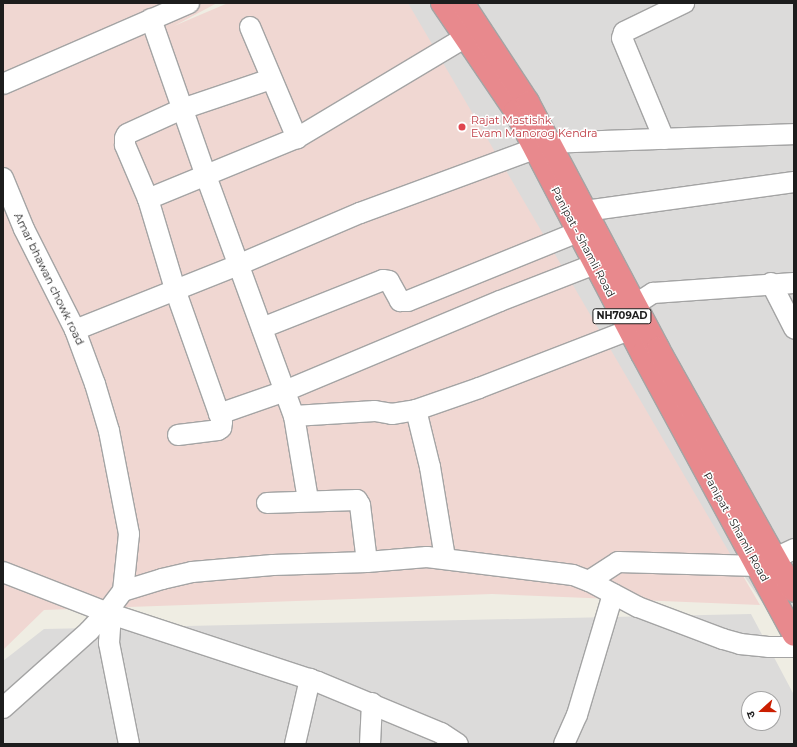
<!DOCTYPE html>
<meta charset="utf-8">
<style>
body{margin:0}
#map{position:relative;width:797px;height:747px;overflow:hidden;background:#efede3;font-family:Montserrat,"Noto Sans Devanagari",sans-serif}
div>[style]{position:absolute}
.residential>*{inset:0;background:#dcdbda}
.commercial>*{inset:0;background:#f0d7d2}
.roads{filter:drop-shadow(1px 0 #a4a4a4) drop-shadow(-1px 0 #a4a4a4) drop-shadow(0 1px #a4a4a4) drop-shadow(0 -1px #a4a4a4)}
.minor>*{height:20px;margin:-10px;padding:0 10px;transform-origin:10px;border-radius:10px;background:#fff}
.highway>*{height:22px;margin:-11px;padding:0 11px;transform-origin:11px;border-radius:11px;background:#e8898d}
.dots>*{width:11px;height:11px;translate:-50% -50%;box-sizing:border-box;border:2px solid #fff;border-radius:50%}
span{translate:-50% -50%;white-space:nowrap;text-align:center;line-height:1.15;-webkit-text-stroke:3px #fff;paint-order:stroke}
.shield-label span{padding:1px 3px;background:#fff;border:1px solid;border-radius:3px;-webkit-text-stroke-width:0}
.shield-label{font-size:10px;color:#1d1d1d;font-weight:700}
.health-label{font-size:11px;color:#be3a42}
.left{translate:0 -50%;text-align:left}
.street-label{font-size:11px;color:#1d1d1d}
.frame{position:absolute;inset:0;border:4px solid #1d1d1d;pointer-events:none}
.north{position:absolute;left:741px;top:691px;width:40px;height:40px;box-sizing:border-box;background:#fff;border:1px solid #a5a5a5;border-radius:50%;rotate:249deg;font-size:11px;font-weight:700;line-height:16px;text-align:center;color:#1d1d1d}
.north::after{content:'';display:block;margin:auto;width:14px;height:18px;background:#cb1e00;clip-path:polygon(50% 0,100% 100%,50% 72%,0 100%)}
</style>
<div id="map">
<div class="residential">
<div style="clip-path:polygon(353px 3px,794px 3px,794px 649px)"></div>
<div style="clip-path:polygon(evenodd,751px 614px,794px 695px,794px 744px,3px 744px,3px 661px,44px 629px,751px 614px,749px 699px,773px 699px,773px 723px,749px 723px,749px 699px)"></div>
</div>
<div class="commercial">
<div style="clip-path:polygon(3px 3px,217px 3px,174px 26px,228px 3px,408px 3px,760px 605px,492px 594px,44px 610px,3px 650px)"></div>
</div>
<div class="roads">
<div class="minor">
<div style="left:151px;top:19px;width:166px;rotate:70.7deg"></div>
<div style="left:206px;top:176px;width:256px;rotate:69.9deg"></div>
<div style="left:294px;top:416px;width:85px;rotate:80.5deg"></div>
<div style="left:250px;top:27px;width:121px;rotate:67.1deg"></div>
<div style="left:3px;top:84px;width:203px;rotate:-23.5deg"></div>
<div style="left:664px;top:139px;width:109px;rotate:-112.6deg"></div>
<div style="left:622px;top:38px;width:6px;rotate:-72deg"></div>
<div style="left:624px;top:32px;width:67px;rotate:-25.8deg"></div>
<div style="left:3px;top:178px;width:55px;rotate:67.6deg"></div>
<div style="left:24px;top:229px;width:113px;rotate:63.2deg"></div>
<div style="left:75px;top:330px;width:58px;rotate:69.7deg"></div>
<div style="left:95px;top:384px;width:49px;rotate:73.4deg"></div>
<div style="left:109px;top:431px;width:105px;rotate:79deg"></div>
<div style="left:129px;top:534px;width:57px;rotate:96deg"></div>
<div style="left:148px;top:199px;width:161px;rotate:-22.3deg"></div>
<div style="left:297px;top:138px;width:197px;rotate:-30.9deg"></div>
<div style="left:571px;top:215px;width:15px;rotate:-16deg"></div>
<div style="left:585px;top:211px;width:211px;rotate:-7.9deg"></div>
<div style="left:771px;top:283px;width:51px;rotate:62.9deg"></div>
<div style="left:622px;top:313px;width:37px;rotate:-33deg"></div>
<div style="left:653px;top:293px;width:141px;rotate:-4.1deg"></div>
<div style="left:262px;top:328px;width:130px;rotate:-21.6deg"></div>
<div style="left:383px;top:280px;width:6px;rotate:9deg"></div>
<div style="left:389px;top:281px;width:23px;rotate:61deg"></div>
<div style="left:400px;top:301px;width:8px"></div>
<div style="left:408px;top:301px;width:183px;rotate:-22.1deg"></div>
<div style="left:75px;top:330px;width:175px;rotate:-21.7deg"></div>
<div style="left:238px;top:265px;width:133px;rotate:-23.1deg"></div>
<div style="left:360px;top:213px;width:202px;rotate:-20.2deg"></div>
<div style="left:550px;top:143px;width:244px;rotate:-2.1deg"></div>
<div style="left:416px;top:410px;width:59px;rotate:76.2deg"></div>
<div style="left:430px;top:467px;width:92px;rotate:80.6deg"></div>
<div style="left:219px;top:414px;width:70px;rotate:-19.2deg"></div>
<div style="left:285px;top:391px;width:233px;rotate:-22.7deg"></div>
<div style="left:500px;top:301px;width:102px;rotate:-21.3deg"></div>
<div style="left:294px;top:416px;width:81px;rotate:-3.5deg"></div>
<div style="left:375px;top:411px;width:17px;rotate:10deg"></div>
<div style="left:392px;top:414px;width:24px;rotate:-9deg"></div>
<div style="left:416px;top:410px;width:67px;rotate:-19.2deg"></div>
<div style="left:479px;top:388px;width:161px;rotate:-21.1deg"></div>
<div style="left:178px;top:435px;width:40px;rotate:-7.1deg"></div>
<div style="left:218px;top:430px;width:4px;rotate:-34deg"></div>
<div style="left:221px;top:428px;width:6px;rotate:-81deg"></div>
<div style="left:222px;top:422px;width:141px;rotate:-109.5deg"></div>
<div style="left:175px;top:289px;width:94px;rotate:-106.7deg"></div>
<div style="left:148px;top:199px;width:59px;rotate:-113.1deg"></div>
<div style="left:125px;top:145px;width:7px;rotate:-90deg"></div>
<div style="left:125px;top:138px;width:4px;rotate:-63deg"></div>
<div style="left:127px;top:134px;width:60px;rotate:-24.4deg"></div>
<div style="left:182px;top:109px;width:94px;rotate:-18.6deg"></div>
<div style="left:267px;top:503px;width:90px;rotate:-1.9deg"></div>
<div style="left:357px;top:500px;width:6px;rotate:59deg"></div>
<div style="left:360px;top:505px;width:57px;rotate:83deg"></div>
<div style="left:3px;top:572px;width:116px;rotate:21.3deg"></div>
<div style="left:111px;top:614px;width:218px;rotate:18.2deg"></div>
<div style="left:318px;top:682px;width:133px;rotate:22.5deg"></div>
<div style="left:441px;top:733px;width:20px;rotate:33deg"></div>
<div style="left:589px;top:581px;width:35px;rotate:-33deg"></div>
<div style="left:618px;top:562px;width:140px;rotate:1.6deg"></div>
<div style="left:758px;top:566px;width:40px;rotate:-25deg"></div>
<div style="left:111px;top:614px;width:29px;rotate:94deg"></div>
<div style="left:109px;top:643px;width:103px;rotate:78.8deg"></div>
<div style="left:3px;top:708px;width:115px;rotate:-41.8deg"></div>
<div style="left:89px;top:631px;width:26px;rotate:-47deg"></div>
<div style="left:107px;top:612px;width:26px;rotate:-53deg"></div>
<div style="left:123px;top:591px;width:41px;rotate:-17.1deg"></div>
<div style="left:162px;top:579px;width:31px;rotate:-13deg"></div>
<div style="left:192px;top:572px;width:81px;rotate:-4.9deg"></div>
<div style="left:273px;top:565px;width:94px;rotate:-1.8deg"></div>
<div style="left:367px;top:562px;width:60px;rotate:-4.8deg"></div>
<div style="left:427px;top:557px;width:131px;rotate:7deg"></div>
<div style="left:557px;top:573px;width:16px;rotate:7deg"></div>
<div style="left:573px;top:575px;width:17px;rotate:21deg"></div>
<div style="left:589px;top:581px;width:55px;rotate:28deg"></div>
<div style="left:638px;top:607px;width:91px;rotate:20.6deg"></div>
<div style="left:723px;top:639px;width:18px;rotate:16deg"></div>
<div style="left:740px;top:644px;width:28px;rotate:6deg"></div>
<div style="left:768px;top:647px;width:26px"></div>
<div style="left:295px;top:744px;width:67px;rotate:-77deg"></div>
<div style="left:370px;top:744px;width:41px;rotate:-87.2deg"></div>
<div style="left:564px;top:744px;width:32px;rotate:-66deg"></div>
<div style="left:577px;top:715px;width:126px;rotate:-73.4deg"></div>
</div>
<div class="highway">
<div style="left:442px;top:3px;width:130px;rotate:55.9deg"></div>
<div style="left:515px;top:111px;width:274px;rotate:62.4deg"></div>
<div style="left:642px;top:354px;width:319px;rotate:61.6deg"></div>
<div style="left:463px;top:3px;width:118px;rotate:56.7deg"></div>
<div style="left:528px;top:102px;width:278px;rotate:62.1deg"></div>
<div style="left:658px;top:348px;width:278px;rotate:60.8deg"></div>
</div>
</div>
<div class="dots">
<div style="left:462px;top:127px;background:#e0444e"></div>
</div>
<div class="shield-label">
<span style="left:622px;top:316px">NH709AD</span>
</div>
<div class="health-label">
<span class="left" style="left:471px;top:127px">Rajat Mastishk<br>Evam Manorog Kendra</span>
</div>
<div class="street-label">
<span style="left:583px;top:242px;rotate:62deg">Panipat - Shamli Road</span>
<span style="left:49px;top:279px;rotate:64deg">Amar bhawan chowk road</span>
<span style="left:736px;top:527px;rotate:61deg">Panipat - Shamli Road</span>
</div>
<div class="frame"></div>
<div class="north">उ</div>
</div>
